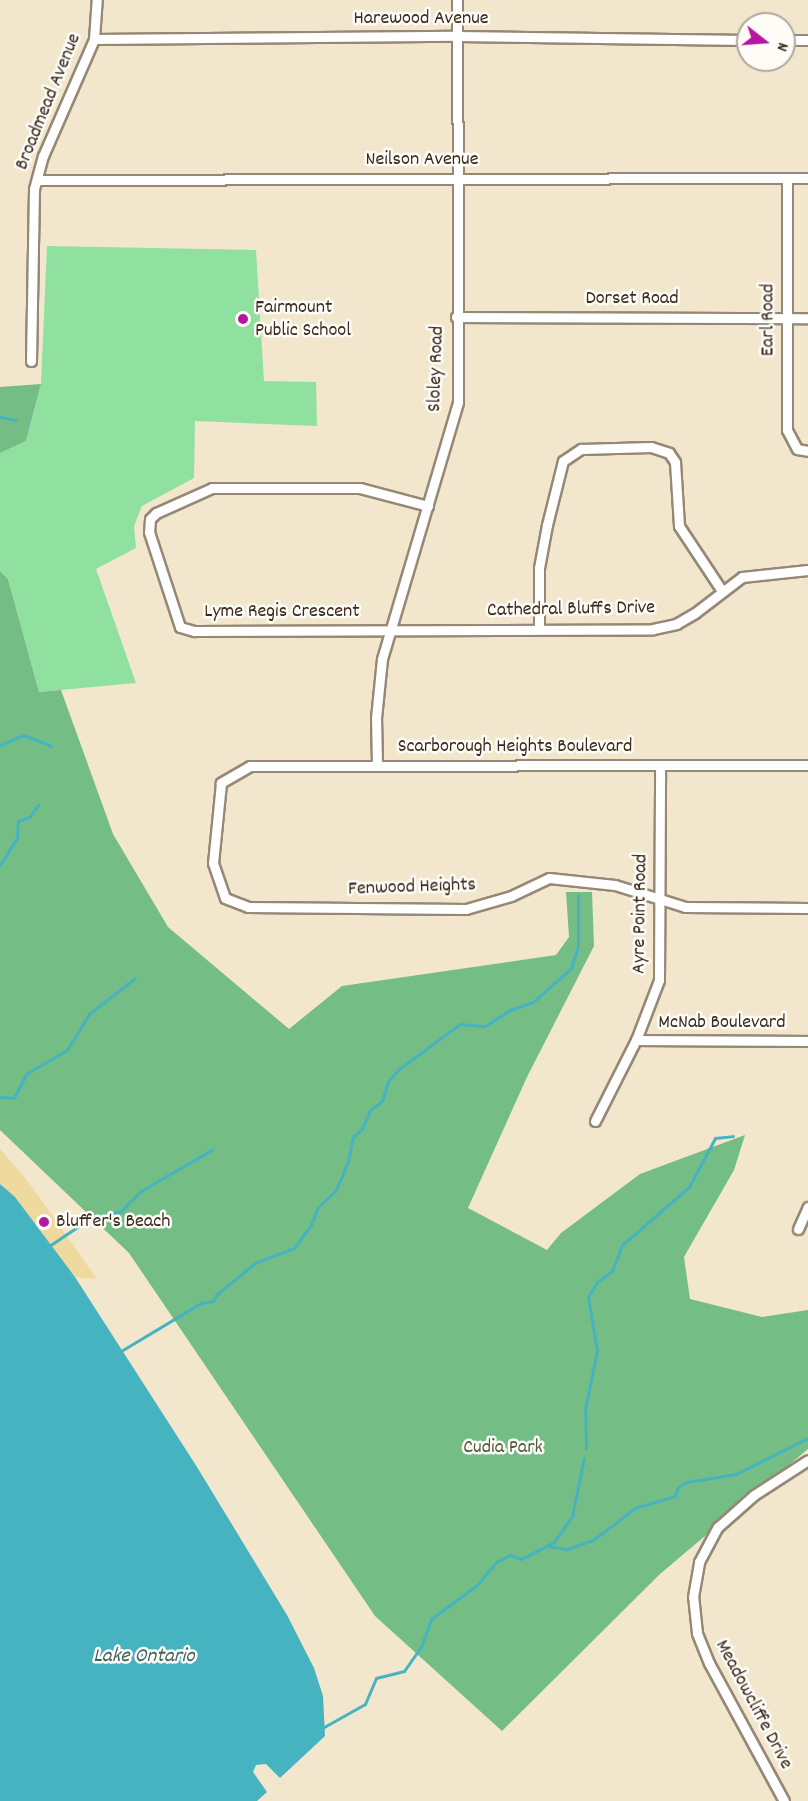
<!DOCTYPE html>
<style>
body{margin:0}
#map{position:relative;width:808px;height:1801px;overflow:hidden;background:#f2e6cd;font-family:Dekko,sans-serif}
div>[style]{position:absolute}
.green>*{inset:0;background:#90e09f}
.forest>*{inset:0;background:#74be86}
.sand>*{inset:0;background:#eeda9e}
.water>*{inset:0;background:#45b3c0}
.stream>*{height:3px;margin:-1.5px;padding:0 1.5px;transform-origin:1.5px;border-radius:1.5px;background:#45b3c0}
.roads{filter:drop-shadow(2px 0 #968876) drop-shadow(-2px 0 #968876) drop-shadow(0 2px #968876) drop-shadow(0 -2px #968876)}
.minor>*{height:9px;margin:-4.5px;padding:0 4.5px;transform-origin:4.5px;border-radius:4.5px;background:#fff}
.dots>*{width:16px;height:16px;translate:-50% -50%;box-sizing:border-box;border:3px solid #fdfcf7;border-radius:50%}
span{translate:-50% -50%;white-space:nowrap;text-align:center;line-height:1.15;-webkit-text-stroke:5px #fdfcf7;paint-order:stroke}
.street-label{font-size:20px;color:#3b2a1e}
.poi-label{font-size:20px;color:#3b2a1e}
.left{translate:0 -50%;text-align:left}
.park-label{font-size:20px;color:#50583e}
.water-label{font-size:21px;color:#3f615f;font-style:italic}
.north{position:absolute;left:736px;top:12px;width:60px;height:60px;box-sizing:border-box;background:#fdfcf7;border:2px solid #afa8a0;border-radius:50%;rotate:107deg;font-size:16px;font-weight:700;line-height:24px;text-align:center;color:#3b2a1e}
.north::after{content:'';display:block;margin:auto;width:21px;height:27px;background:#b5179e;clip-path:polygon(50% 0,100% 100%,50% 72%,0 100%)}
</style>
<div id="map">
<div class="green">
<div style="clip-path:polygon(47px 246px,256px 250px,264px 381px,316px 382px,317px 426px,195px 421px,194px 478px,142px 506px,134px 526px,136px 548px,96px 569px,136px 683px,39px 692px,8px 579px,0 571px,0 453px,26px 441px,41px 384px)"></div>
</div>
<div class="forest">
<div style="clip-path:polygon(41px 384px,26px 441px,0 453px,0 387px)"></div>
<div style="clip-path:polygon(0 571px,8px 579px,39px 692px,61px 690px,113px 834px,168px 927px,289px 1029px,342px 986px,556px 955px,569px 937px,566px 892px,592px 892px,594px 946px,527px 1077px,468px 1208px,547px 1250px,561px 1233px,640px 1174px,745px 1135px,734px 1170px,684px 1257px,690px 1299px,762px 1317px,808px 1310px,808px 1449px,660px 1574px,502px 1731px,375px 1616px,129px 1253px,0 1130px)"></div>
</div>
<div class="sand">
<div style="clip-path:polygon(0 1149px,30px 1184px,97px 1279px,75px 1277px,15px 1197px,0 1184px)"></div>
</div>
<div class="water">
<div style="clip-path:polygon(0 1184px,15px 1197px,75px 1277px,197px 1467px,287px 1615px,314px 1668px,323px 1696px,325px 1736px,280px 1778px,266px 1764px,256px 1765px,253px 1772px,267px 1792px,257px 1801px,0 1801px)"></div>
</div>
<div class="stream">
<div style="left:0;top:417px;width:16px;rotate:11deg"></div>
<div style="left:0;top:745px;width:26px;rotate:-23deg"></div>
<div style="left:24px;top:735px;width:29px;rotate:22deg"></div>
<div style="left:0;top:865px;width:32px;rotate:-58deg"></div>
<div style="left:17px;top:838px;width:17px;rotate:-87deg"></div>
<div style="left:18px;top:821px;width:12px;rotate:-20deg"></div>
<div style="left:29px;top:817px;width:15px;rotate:-53deg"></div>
<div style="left:0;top:1097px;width:14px;rotate:4deg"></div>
<div style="left:14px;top:1098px;width:27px;rotate:-63deg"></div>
<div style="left:26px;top:1074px;width:48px;rotate:-30.3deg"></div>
<div style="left:67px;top:1050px;width:42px;rotate:-58.6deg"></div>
<div style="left:89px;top:1014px;width:58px;rotate:-38deg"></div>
<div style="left:49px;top:1246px;width:48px;rotate:-34deg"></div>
<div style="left:89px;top:1219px;width:33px;rotate:-14deg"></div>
<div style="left:121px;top:1211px;width:28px;rotate:-45deg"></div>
<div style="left:141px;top:1191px;width:83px;rotate:-30.3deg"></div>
<div style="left:121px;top:1351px;width:93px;rotate:-31deg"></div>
<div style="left:201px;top:1303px;width:12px;rotate:-9deg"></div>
<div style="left:213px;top:1301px;width:7px;rotate:-63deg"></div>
<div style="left:216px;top:1295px;width:50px;rotate:-39.4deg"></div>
<div style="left:255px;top:1263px;width:42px;rotate:-21deg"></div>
<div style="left:294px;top:1248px;width:29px;rotate:-54deg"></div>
<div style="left:311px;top:1225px;width:19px;rotate:-69deg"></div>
<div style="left:318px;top:1207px;width:25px;rotate:-43deg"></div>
<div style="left:336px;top:1190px;width:30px;rotate:-67deg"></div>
<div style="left:348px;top:1162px;width:25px;rotate:-79deg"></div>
<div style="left:353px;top:1137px;width:12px;rotate:-42deg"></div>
<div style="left:362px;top:1129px;width:21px;rotate:-67deg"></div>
<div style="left:370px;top:1110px;width:15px;rotate:-37deg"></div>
<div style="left:382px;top:1101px;width:21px;rotate:-73deg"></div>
<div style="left:388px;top:1081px;width:16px;rotate:-47deg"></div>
<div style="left:399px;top:1069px;width:76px;rotate:-36.4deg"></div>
<div style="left:460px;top:1024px;width:25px;rotate:5deg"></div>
<div style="left:485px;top:1026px;width:30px;rotate:-33deg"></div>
<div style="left:510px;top:1010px;width:24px;rotate:-19deg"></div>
<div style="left:533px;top:1002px;width:51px;rotate:-41.8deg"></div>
<div style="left:571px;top:968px;width:22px;rotate:-72deg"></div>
<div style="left:578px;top:947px;width:52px;rotate:-90deg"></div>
<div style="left:586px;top:1448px;width:39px;rotate:-91deg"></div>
<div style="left:585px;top:1409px;width:59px;rotate:-78.3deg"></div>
<div style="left:597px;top:1351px;width:55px;rotate:-99.5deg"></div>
<div style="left:588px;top:1297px;width:17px;rotate:-59deg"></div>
<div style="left:597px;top:1282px;width:19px;rotate:-36deg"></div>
<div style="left:612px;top:1271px;width:28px;rotate:-69deg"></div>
<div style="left:622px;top:1245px;width:89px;rotate:-40.9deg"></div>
<div style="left:689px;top:1187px;width:55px;rotate:-62deg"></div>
<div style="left:715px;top:1138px;width:18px;rotate:-6deg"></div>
<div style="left:547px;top:1546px;width:20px;rotate:9deg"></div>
<div style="left:567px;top:1549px;width:28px;rotate:-19deg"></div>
<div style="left:593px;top:1540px;width:53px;rotate:-37.3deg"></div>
<div style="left:635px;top:1508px;width:42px;rotate:-16.7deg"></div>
<div style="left:675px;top:1496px;width:9px;rotate:-72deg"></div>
<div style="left:678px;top:1487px;width:9px;rotate:-32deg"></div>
<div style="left:686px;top:1482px;width:51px;rotate:-9.1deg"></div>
<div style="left:736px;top:1474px;width:80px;rotate:-26.6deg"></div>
<div style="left:324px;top:1727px;width:47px;rotate:-29.3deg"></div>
<div style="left:365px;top:1704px;width:28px;rotate:-67deg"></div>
<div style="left:376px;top:1678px;width:29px;rotate:-14deg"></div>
<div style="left:404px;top:1671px;width:29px;rotate:-55deg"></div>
<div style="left:421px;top:1647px;width:30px;rotate:-70deg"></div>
<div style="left:431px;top:1619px;width:57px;rotate:-36.5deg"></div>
<div style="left:477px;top:1585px;width:30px;rotate:-50deg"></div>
<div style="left:496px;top:1562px;width:16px;rotate:-27deg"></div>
<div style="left:510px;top:1555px;width:12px;rotate:20deg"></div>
<div style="left:521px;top:1559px;width:37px;rotate:-27deg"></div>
<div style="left:554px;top:1542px;width:32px;rotate:-55deg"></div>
<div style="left:572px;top:1516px;width:59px;rotate:-78.3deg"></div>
</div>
<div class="roads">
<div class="minor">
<div style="left:94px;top:39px;width:363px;rotate:-0.5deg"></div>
<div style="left:457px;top:36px;width:291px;rotate:0.8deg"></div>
<div style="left:784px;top:40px;width:24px"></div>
<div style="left:787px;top:178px;width:252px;rotate:90deg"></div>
<div style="left:787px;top:430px;width:21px;rotate:62deg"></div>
<div style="left:797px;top:449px;width:11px;rotate:10deg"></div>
<div style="left:37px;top:180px;width:771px;rotate:-0.15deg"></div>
<div style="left:456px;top:317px;width:352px;rotate:0.2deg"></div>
<div style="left:31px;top:361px;width:172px;rotate:-89deg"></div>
<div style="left:34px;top:189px;width:34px;rotate:-75deg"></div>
<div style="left:43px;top:156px;width:128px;rotate:-66.4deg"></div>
<div style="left:94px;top:39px;width:39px;rotate:-86deg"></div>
<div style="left:428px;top:506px;width:70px;rotate:-165.2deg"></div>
<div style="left:360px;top:488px;width:148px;rotate:180deg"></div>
<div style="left:212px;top:488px;width:61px;rotate:155.9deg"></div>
<div style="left:156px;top:513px;width:8px;rotate:135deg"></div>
<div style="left:150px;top:519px;width:13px;rotate:94deg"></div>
<div style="left:149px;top:532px;width:100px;rotate:71.9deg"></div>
<div style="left:180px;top:627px;width:15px;rotate:16deg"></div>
<div style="left:194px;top:631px;width:459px;rotate:-0.2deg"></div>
<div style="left:653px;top:629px;width:24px;rotate:-12deg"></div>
<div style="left:676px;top:624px;width:22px;rotate:-30deg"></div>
<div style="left:695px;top:613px;width:59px;rotate:-37.5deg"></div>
<div style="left:742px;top:577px;width:66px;rotate:-6.1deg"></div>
<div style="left:539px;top:629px;width:61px;rotate:-90deg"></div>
<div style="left:539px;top:568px;width:44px;rotate:-79.5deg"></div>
<div style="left:547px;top:525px;width:66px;rotate:-76deg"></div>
<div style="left:563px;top:461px;width:22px;rotate:-34deg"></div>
<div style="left:581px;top:449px;width:70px;rotate:-1.6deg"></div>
<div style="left:651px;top:447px;width:19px;rotate:18deg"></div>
<div style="left:669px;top:453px;width:11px;rotate:56deg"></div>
<div style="left:675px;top:462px;width:64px;rotate:86.4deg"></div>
<div style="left:679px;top:526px;width:78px;rotate:56.5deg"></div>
<div style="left:377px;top:764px;width:46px;rotate:-91.2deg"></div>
<div style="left:376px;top:718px;width:59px;rotate:-84.2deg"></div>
<div style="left:382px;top:659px;width:268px;rotate:-73.5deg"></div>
<div style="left:458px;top:402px;width:402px;rotate:-90.1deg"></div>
<div style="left:808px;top:765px;width:558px;rotate:179.9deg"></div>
<div style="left:250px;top:766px;width:34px;rotate:150deg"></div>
<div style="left:221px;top:783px;width:80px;rotate:95.7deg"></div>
<div style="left:213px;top:863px;width:37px;rotate:71deg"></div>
<div style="left:225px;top:898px;width:25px;rotate:21deg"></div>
<div style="left:248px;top:907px;width:218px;rotate:0.5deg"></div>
<div style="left:466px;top:909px;width:47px;rotate:-16.1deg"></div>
<div style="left:511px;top:896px;width:42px;rotate:-25.3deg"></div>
<div style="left:549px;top:878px;width:66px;rotate:6.1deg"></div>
<div style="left:615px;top:885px;width:73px;rotate:17.4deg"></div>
<div style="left:685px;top:907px;width:123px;rotate:0.5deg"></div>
<div style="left:636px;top:1040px;width:172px;rotate:0.3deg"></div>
<div style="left:595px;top:1121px;width:91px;rotate:-63.2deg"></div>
<div style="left:636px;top:1040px;width:64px;rotate:-69deg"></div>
<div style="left:659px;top:980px;width:214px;rotate:-89.7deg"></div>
<div style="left:798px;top:1229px;width:24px;rotate:-66deg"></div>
<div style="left:784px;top:1801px;width:157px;rotate:-118.5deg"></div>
<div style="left:709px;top:1663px;width:32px;rotate:-112deg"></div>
<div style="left:697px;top:1633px;width:36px;rotate:-96deg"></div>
<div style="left:693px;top:1597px;width:36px;rotate:-80deg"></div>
<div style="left:699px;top:1562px;width:40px;rotate:-62deg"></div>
<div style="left:718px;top:1527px;width:48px;rotate:-41.6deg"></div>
<div style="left:754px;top:1495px;width:64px;rotate:-32.9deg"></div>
</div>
</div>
<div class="dots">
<div style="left:243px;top:319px;background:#b5179e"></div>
<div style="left:44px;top:1222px;background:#b5179e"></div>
</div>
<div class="street-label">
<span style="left:421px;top:19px">Harewood Avenue</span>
<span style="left:49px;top:102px;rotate:-68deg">Broadmead Avenue</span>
<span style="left:422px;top:160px">Neilson Avenue</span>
<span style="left:632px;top:299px">Dorset Road</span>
<span style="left:769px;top:320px;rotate:-90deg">Earl Road</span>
<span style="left:437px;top:369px;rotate:-88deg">Sloley Road</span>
<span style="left:571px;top:610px;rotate:-1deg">Cathedral Bluffs Drive</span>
<span style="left:282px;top:612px">Lyme Regis Crescent</span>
<span style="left:515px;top:747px">Scarborough Heights Boulevard</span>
<span style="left:412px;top:888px;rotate:-2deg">Fenwood Heights</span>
<span style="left:641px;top:914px;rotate:-89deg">Ayre Point Road</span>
<span style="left:722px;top:1023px">McNab Boulevard</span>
<span style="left:753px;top:1705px;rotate:62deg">Meadowcliffe Drive</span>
</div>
<div class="poi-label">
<span class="left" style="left:255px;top:320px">Fairmount<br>Public School</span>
<span class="left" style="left:56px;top:1222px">Bluffer's Beach</span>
</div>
<div class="park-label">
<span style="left:503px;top:1448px">Cudia Park</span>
</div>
<div class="water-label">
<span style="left:144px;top:1657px">Lake Ontario</span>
</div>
<div class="north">N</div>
</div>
